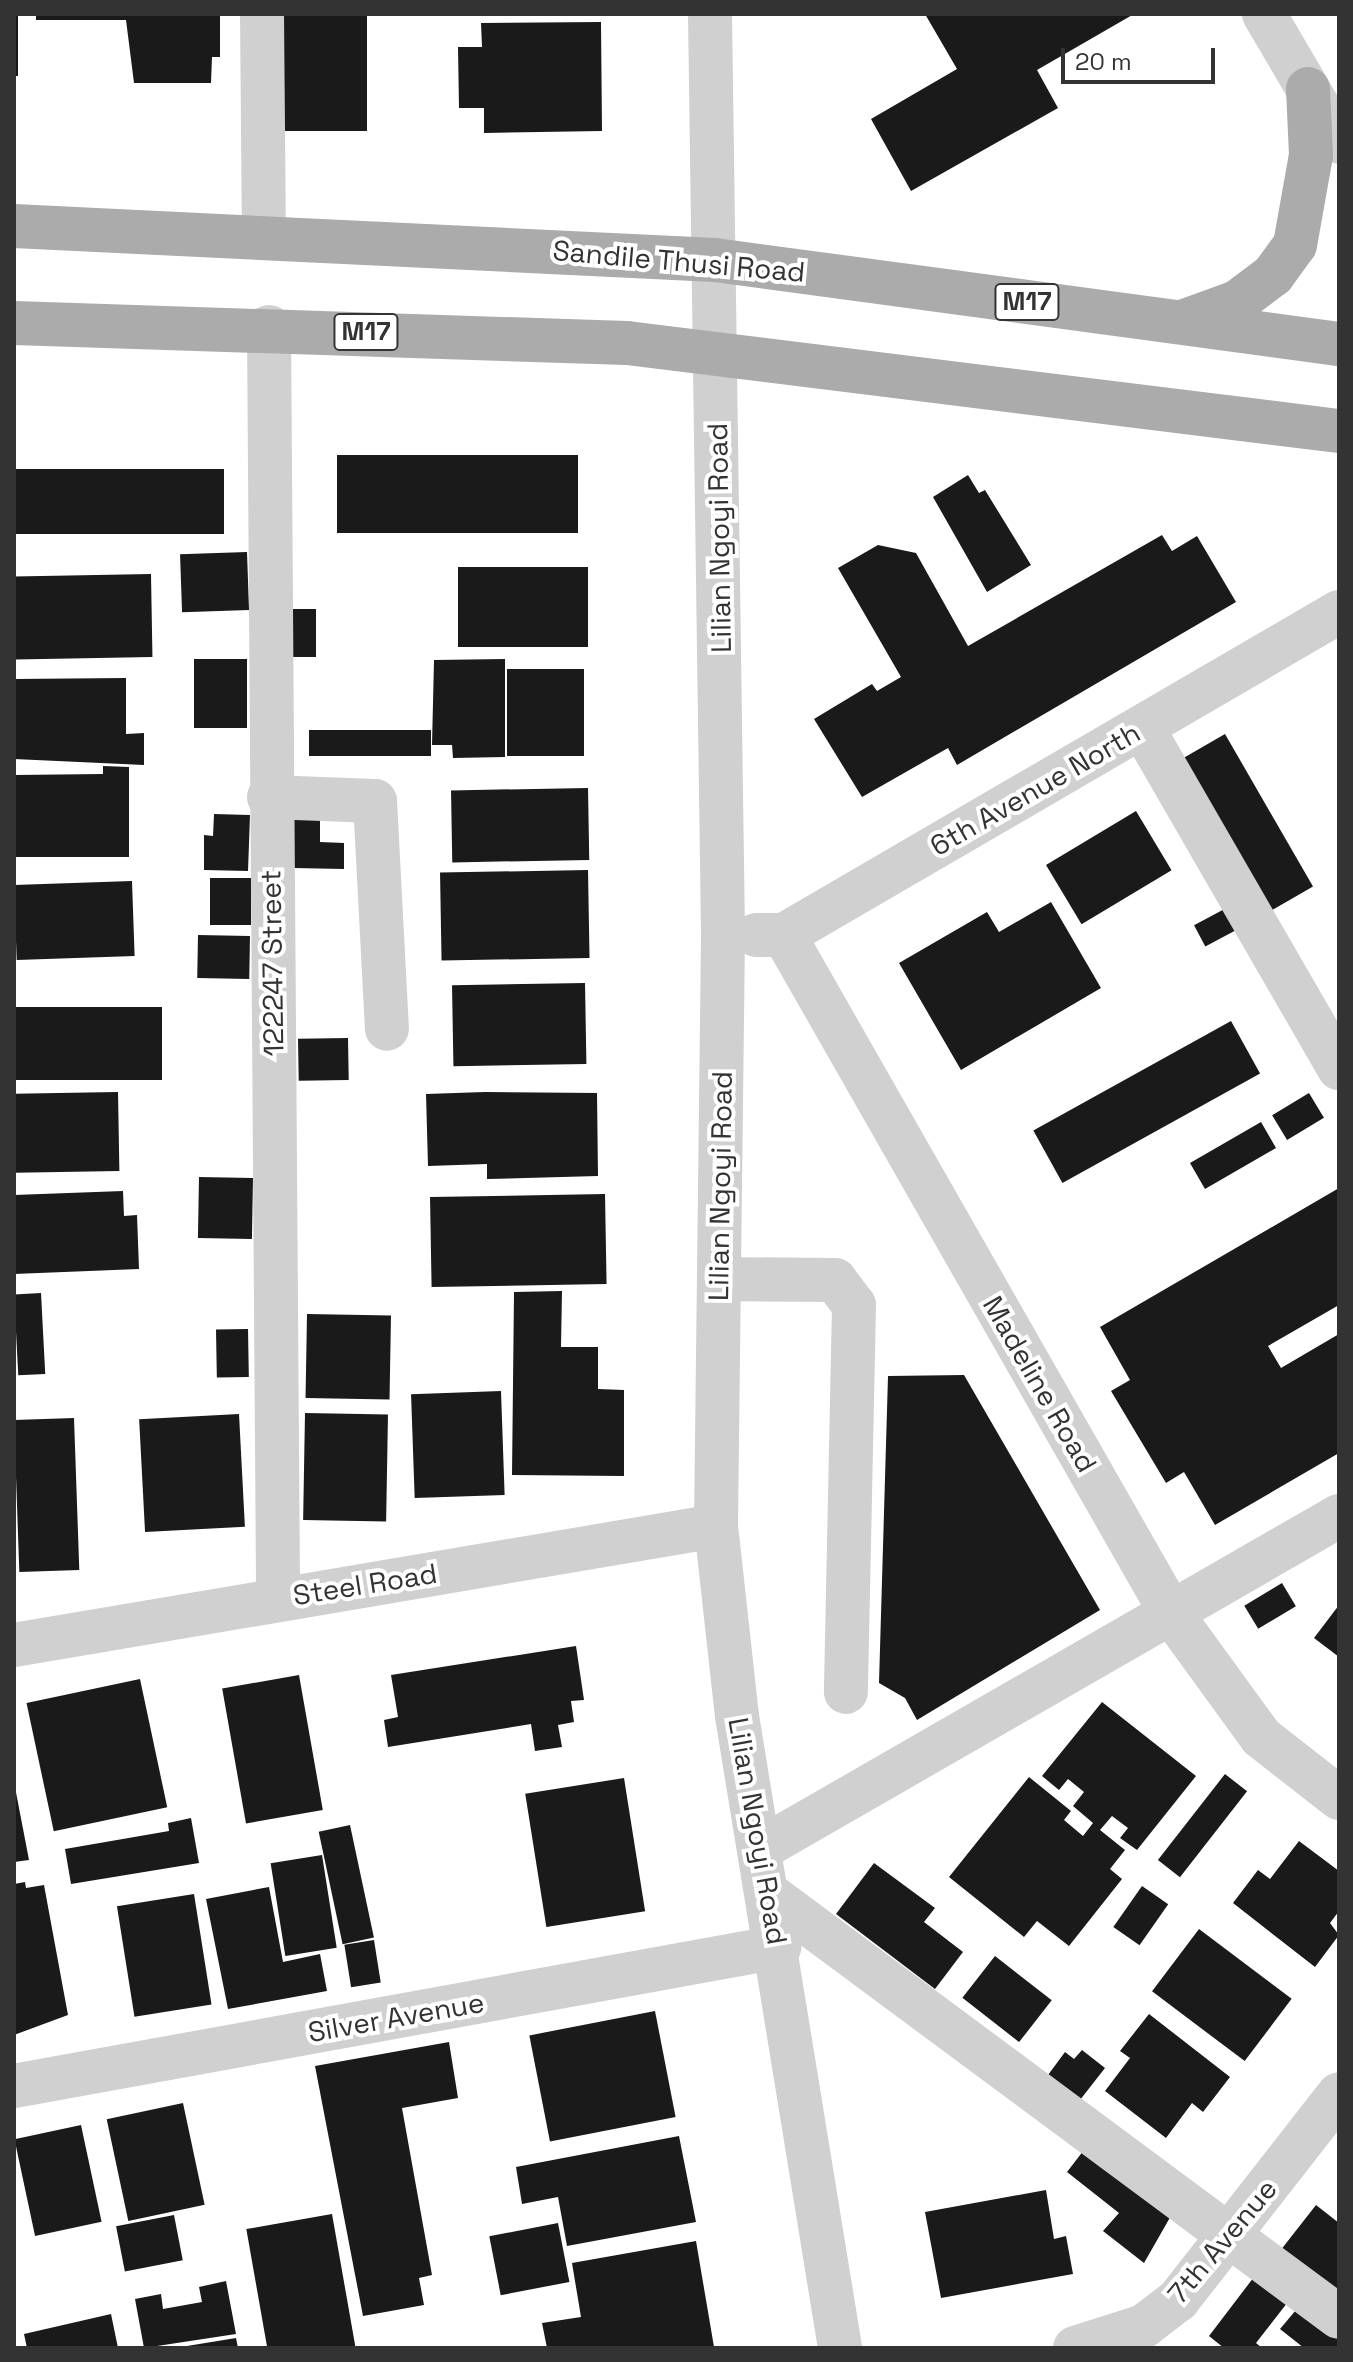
<!DOCTYPE html>
<style>
body{margin:0}
#map{position:relative;width:1353px;height:2362px;overflow:hidden;background:#fff;font-family:"Space Grotesk",sans-serif}
div>[style]{position:absolute}
.building>*{inset:0;background:#1a1a1a;transform-origin:0 0}
.minor>*{height:44px;margin:-22px;padding:0 22px;transform-origin:22px;border-radius:22px;background:#d0d0d0}
.major>*{height:44px;margin:-22px;padding:0 22px;transform-origin:22px;border-radius:22px;background:#ababab}
span{translate:-50% -50%;white-space:nowrap;text-align:center;line-height:1.15;-webkit-text-stroke:8px #fff;paint-order:stroke}
.shield-label span{padding:2px 6px;background:#fff;border:2px solid;border-radius:6px;-webkit-text-stroke-width:0}
.shield-label{font-size:26px;color:#333;font-weight:700}
.street-label{font-size:28px;color:#333}
.frame{position:absolute;inset:0;border:16px solid #333;pointer-events:none}
.scale{position:absolute;left:1061px;top:48px;width:154px;height:36px;box-sizing:border-box;border:4px solid #333;border-top:0;padding-left:10px;font-size:24px;line-height:28px;white-space:nowrap;color:#333;-webkit-text-stroke:6px #fff;paint-order:stroke}
</style>
<div id="map">
<div class="building">
<div style="left:14px;top:14px;width:4px;height:62px"></div>
<div style="clip-path:polygon(36px 14px,220px 14px,220px 57px,212px 57px,211px 83px,134px 83px,126px 20px,36px 20px)"></div>
<div style="left:283px;top:14px;width:84px;height:117px"></div>
<div style="clip-path:polygon(925px 14px,1134px 14px,1037px 70px,1058px 108px,911px 191px,871px 119px,957px 69px)"></div>
<div style="clip-path:polygon(601px 22px,602px 131px,484px 133px,484px 108px,459px 108px,458px 47px,482px 47px,481px 23px)"></div>
<div style="left:578px;top:455px;width:78px;height:241px;rotate:90deg"></div>
<div style="left:14px;top:469px;width:210px;height:65px"></div>
<div style="clip-path:polygon(968px 475px,979px 493px,985px 490px,1031px 565px,987px 592px,933px 497px)"></div>
<div style="clip-path:polygon(1162px 535px,1172px 551px,1197px 536px,1236px 602px,957px 765px,948px 748px,862px 797px,814px 719px,872px 684px,877px 691px,901px 677px,838px 568px,878px 545px,916px 553px,968px 646px)"></div>
<div style="left:247px;top:552px;width:58px;height:67px;rotate:88deg"></div>
<div style="left:588px;top:567px;width:80px;height:130px;rotate:90deg"></div>
<div style="left:151px;top:574px;width:83px;height:137px;rotate:89deg"></div>
<div style="left:292px;top:609px;width:24px;height:48px"></div>
<div style="left:194px;top:659px;width:53px;height:69px"></div>
<div style="clip-path:polygon(505px 659px,505px 757px,453px 758px,452px 745px,432px 745px,434px 660px)"></div>
<div style="left:507px;top:669px;width:77px;height:87px"></div>
<div style="clip-path:polygon(126px 678px,126px 734px,144px 733px,144px 765px,14px 759px,14px 679px)"></div>
<div style="left:431px;top:730px;width:26px;height:122px;rotate:90deg"></div>
<div style="left:1225px;top:734px;width:176px;height:48px;rotate:60deg"></div>
<div style="clip-path:polygon(103px 766px,129px 767px,129px 857px,14px 857px,14px 775px,103px 774px)"></div>
<div style="left:588px;top:788px;width:72px;height:137px;rotate:89deg"></div>
<div style="left:1136px;top:811px;width:69px;height:105px;rotate:59deg"></div>
<div style="clip-path:polygon(214px 814px,250px 815px,248px 871px,204px 870px,204px 835px,213px 836px)"></div>
<div style="clip-path:polygon(294px 818px,320px 818px,320px 842px,344px 843px,344px 869px,293px 868px)"></div>
<div style="left:588px;top:870px;width:88px;height:148px;rotate:89deg"></div>
<div style="left:210px;top:878px;width:41px;height:47px"></div>
<div style="left:132px;top:881px;width:75px;height:118px;rotate:88deg"></div>
<div style="clip-path:polygon(1051px 902px,1101px 988px,961px 1070px,899px 963px,987px 912px,999px 932px)"></div>
<div style="left:1232px;top:905px;width:24px;height:43px;rotate:62deg"></div>
<div style="left:198px;top:935px;width:52px;height:43px;rotate:1deg"></div>
<div style="left:585px;top:983px;width:81px;height:133px;rotate:89deg"></div>
<div style="left:162px;top:1007px;width:73px;height:146px;rotate:90deg"></div>
<div style="left:1231px;top:1021px;width:60px;height:226px;rotate:61deg"></div>
<div style="left:348px;top:1038px;width:42px;height:50px;rotate:89deg"></div>
<div style="left:118px;top:1092px;width:79px;height:104px;rotate:89deg"></div>
<div style="clip-path:polygon(485px 1092px,597px 1093px,598px 1176px,487px 1179px,487px 1164px,428px 1166px,426px 1094px)"></div>
<div style="left:1309px;top:1093px;width:29px;height:43px;rotate:59deg"></div>
<div style="left:1261px;top:1122px;width:30px;height:82px;rotate:60deg"></div>
<div style="left:199px;top:1177px;width:54px;height:61px;rotate:1deg"></div>
<div style="clip-path:polygon(1339px 1188px,1339px 1305px,1268px 1346px,1281px 1368px,1339px 1334px,1339px 1453px,1215px 1525px,1184px 1472px,1166px 1483px,1111px 1391px,1130px 1380px,1100px 1327px)"></div>
<div style="clip-path:polygon(123px 1191px,124px 1216px,137px 1215px,139px 1269px,14px 1274px,14px 1195px)"></div>
<div style="left:605px;top:1194px;width:90px;height:175px;rotate:89deg"></div>
<div style="clip-path:polygon(562px 1291px,561px 1347px,598px 1347px,598px 1389px,624px 1390px,624px 1476px,512px 1475px,514px 1292px)"></div>
<div style="left:41px;top:1293px;width:81px;height:27px;rotate:87deg"></div>
<div style="left:307px;top:1314px;width:84px;height:84px;rotate:1deg"></div>
<div style="left:248px;top:1329px;width:48px;height:32px;rotate:89deg"></div>
<div style="clip-path:polygon(964px 1375px,1100px 1610px,917px 1720px,905px 1698px,879px 1683px,888px 1376px)"></div>
<div style="left:501px;top:1391px;width:104px;height:90px;rotate:88deg"></div>
<div style="left:305px;top:1413px;width:83px;height:107px;rotate:1deg"></div>
<div style="left:239px;top:1414px;width:113px;height:100px;rotate:87deg"></div>
<div style="left:74px;top:1418px;width:152px;height:60px;rotate:88deg"></div>
<div style="left:1282px;top:1583px;width:27px;height:44px;rotate:59deg"></div>
<div style="clip-path:polygon(1339px 1605px,1339px 1657px,1314px 1638px)"></div>
<div style="clip-path:polygon(576px 1646px,584px 1700px,571px 1701px,574px 1722px,558px 1725px,562px 1747px,535px 1751px,531px 1724px,388px 1747px,384px 1720px,398px 1717px,391px 1675px)"></div>
<div style="left:299px;top:1675px;width:137px;height:78px;rotate:80deg"></div>
<div style="left:140px;top:1679px;width:131px;height:116px;rotate:78deg"></div>
<div style="clip-path:polygon(1102px 1702px,1196px 1776px,1137px 1850px,1120px 1838px,1128px 1828px,1112px 1816px,1100px 1830px,1125px 1850px,1110px 1869px,1122px 1879px,1069px 1946px,1037px 1921px,1024px 1937px,949px 1877px,1029px 1777px,1071px 1811px,1064px 1820px,1083px 1836px,1093px 1823px,1073px 1806px,1084px 1792px,1068px 1779px,1059px 1790px,1042px 1776px)"></div>
<div style="left:1225px;top:1774px;width:28px;height:109px;rotate:38deg"></div>
<div style="left:624px;top:1778px;width:135px;height:100px;rotate:81deg"></div>
<div style="clip-path:polygon(14px 1782px,29px 1860px,14px 1862px)"></div>
<div style="clip-path:polygon(191px 1818px,199px 1863px,71px 1884px,65px 1849px,169px 1831px,168px 1823px)"></div>
<div style="left:350px;top:1825px;width:115px;height:32px;rotate:78deg"></div>
<div style="clip-path:polygon(1299px 1841px,1339px 1871px,1339px 1911px,1330px 1923px,1339px 1935px,1315px 1967px,1233px 1903px,1258px 1870px,1270px 1879px)"></div>
<div style="left:322px;top:1855px;width:94px;height:52px;rotate:81deg"></div>
<div style="clip-path:polygon(874px 1863px,935px 1908px,924px 1922px,963px 1952px,935px 1989px,836px 1914px)"></div>
<div style="clip-path:polygon(25px 1882px,26px 1888px,44px 1885px,68px 2015px,14px 2035px,14px 1884px)"></div>
<div style="left:1142px;top:1886px;width:32px;height:50px;rotate:35deg"></div>
<div style="clip-path:polygon(269px 1887px,283px 1962px,320px 1954px,327px 1991px,228px 2009px,206px 1899px)"></div>
<div style="left:194px;top:1894px;width:112px;height:78px;rotate:81deg"></div>
<div style="left:1199px;top:1929px;width:116px;height:78px;rotate:37deg"></div>
<div style="left:374px;top:1940px;width:43px;height:30px;rotate:81deg"></div>
<div style="left:995px;top:1956px;width:72px;height:53px;rotate:38deg"></div>
<div style="left:655px;top:2011px;width:108px;height:128px;rotate:79deg"></div>
<div style="clip-path:polygon(1149px 2014px,1230px 2077px,1203px 2112px,1192px 2103px,1166px 2138px,1105px 2091px,1130px 2058px,1120px 2051px)"></div>
<div style="clip-path:polygon(449px 2042px,458px 2098px,402px 2108px,432px 2275px,419px 2278px,424px 2305px,363px 2316px,315px 2066px)"></div>
<div style="clip-path:polygon(1082px 2050px,1105px 2068px,1080px 2100px,1048px 2075px,1065px 2052px,1074px 2059px)"></div>
<div style="left:183px;top:2103px;width:104px;height:78px;rotate:78deg"></div>
<div style="left:81px;top:2125px;width:99px;height:68px;rotate:78deg"></div>
<div style="clip-path:polygon(679px 2136px,696px 2222px,567px 2246px,558px 2197px,522px 2204px,516px 2167px)"></div>
<div style="clip-path:polygon(1087px 2146px,1172px 2214px,1144px 2263px,1103px 2231px,1119px 2213px,1067px 2172px)"></div>
<div style="clip-path:polygon(1046px 2190px,1054px 2239px,1066px 2236px,1073px 2274px,941px 2298px,925px 2212px)"></div>
<div style="clip-path:polygon(1316px 2205px,1339px 2223px,1339px 2296px,1280px 2251px)"></div>
<div style="left:332px;top:2214px;width:136px;height:87px;rotate:80deg"></div>
<div style="left:174px;top:2215px;width:46px;height:59px;rotate:79deg"></div>
<div style="left:558px;top:2223px;width:60px;height:70px;rotate:79deg"></div>
<div style="clip-path:polygon(696px 2241px,714px 2347px,547px 2348px,542px 2323px,581px 2317px,572px 2263px)"></div>
<div style="clip-path:polygon(1257px 2273px,1291px 2298px,1256px 2343px,1262px 2348px,1224px 2348px,1209px 2336px)"></div>
<div style="clip-path:polygon(226px 2281px,236px 2334px,144px 2348px,135px 2299px,161px 2294px,163px 2309px,202px 2302px,199px 2287px)"></div>
<div style="clip-path:polygon(1301px 2304px,1339px 2335px,1339px 2348px,1304px 2348px,1280px 2329px)"></div>
<div style="clip-path:polygon(111px 2314px,118px 2348px,27px 2348px,24px 2334px)"></div>
<div style="clip-path:polygon(236px 2338px,238px 2348px,187px 2348px,187px 2346px)"></div>
</div>
<div class="minor">
<div style="left:262px;top:14px;width:220px;rotate:89.5deg"></div>
<div style="left:710px;top:14px;width:921px;rotate:89.19deg"></div>
<div style="left:723px;top:935px;width:591px;rotate:90.68deg"></div>
<div style="left:716px;top:1526px;width:191px;rotate:83.7deg"></div>
<div style="left:737px;top:1716px;width:640px;rotate:80.74deg"></div>
<div style="left:1264px;top:14px;width:148px;rotate:59.6deg"></div>
<div style="left:269px;top:327px;width:1271px;rotate:89.59deg"></div>
<div style="left:1142px;top:727px;width:394px;rotate:60deg"></div>
<div style="left:269px;top:797px;width:106px;rotate:2.2deg"></div>
<div style="left:375px;top:801px;width:228px;rotate:87deg"></div>
<div style="left:756px;top:935px;width:28px"></div>
<div style="left:784px;top:935px;width:642px;rotate:-30.2deg"></div>
<div style="left:784px;top:935px;width:781px;rotate:60.28deg"></div>
<div style="left:1171px;top:1613px;width:153px;rotate:54deg"></div>
<div style="left:1261px;top:1737px;width:99px;rotate:38deg"></div>
<div style="left:719px;top:1279px;width:116px;rotate:0.5deg"></div>
<div style="left:835px;top:1280px;width:31px;rotate:53deg"></div>
<div style="left:854px;top:1305px;width:387px;rotate:91.2deg"></div>
<div style="left:14px;top:1645px;width:712px;rotate:-9.62deg"></div>
<div style="left:762px;top:1848px;width:666px;rotate:-29.92deg"></div>
<div style="left:770px;top:1895px;width:708px;rotate:36.56deg"></div>
<div style="left:14px;top:2086px;width:778px;rotate:-10.3deg"></div>
<div style="left:1075px;top:2348px;width:72px;rotate:-17.7deg"></div>
<div style="left:1144px;top:2326px;width:43px;rotate:-37.4deg"></div>
<div style="left:1178px;top:2300px;width:261px;rotate:-52deg"></div>
</div>
<div class="major">
<div style="left:14px;top:226px;width:702px;rotate:2.78deg"></div>
<div style="left:715px;top:260px;width:630px;rotate:7.67deg"></div>
<div style="left:1185px;top:321px;width:55px;rotate:-20.1deg"></div>
<div style="left:1237px;top:302px;width:45px;rotate:-36.9deg"></div>
<div style="left:1273px;top:275px;width:37px;rotate:-54deg"></div>
<div style="left:1295px;top:245px;width:91px;rotate:-79.9deg"></div>
<div style="left:1311px;top:155px;width:66px;rotate:-92.6deg"></div>
<div style="left:14px;top:323px;width:613px;rotate:1.87deg"></div>
<div style="left:627px;top:343px;width:717px;rotate:7.05deg"></div>
</div>
<div class="shield-label">
<span style="left:1027px;top:302px">M17</span>
<span style="left:366px;top:332px">M17</span>
</div>
<div class="street-label">
<span style="left:679px;top:261px;rotate:5deg">Sandile Thusi Road</span>
<span style="left:719px;top:538px;rotate:-91deg">Lilian Ngoyi Road</span>
<span style="left:1035px;top:789px;rotate:-30deg">6th Avenue North</span>
<span style="left:272px;top:963px;rotate:-91deg">122247 Street</span>
<span style="left:720px;top:1186px;rotate:-89deg">Lilian Ngoyi Road</span>
<span style="left:1040px;top:1384px;rotate:60deg">Madeline Road</span>
<span style="left:365px;top:1584px;rotate:-9deg">Steel Road</span>
<span style="left:758px;top:1831px;rotate:80deg">Lilian Ngoyi Road</span>
<span style="left:396px;top:2017px;rotate:-10deg">Silver Avenue</span>
<span style="left:1222px;top:2241px;rotate:-50deg">7th Avenue</span>
</div>
<div class="frame"></div>
<div class="scale">20 m</div>
</div>
